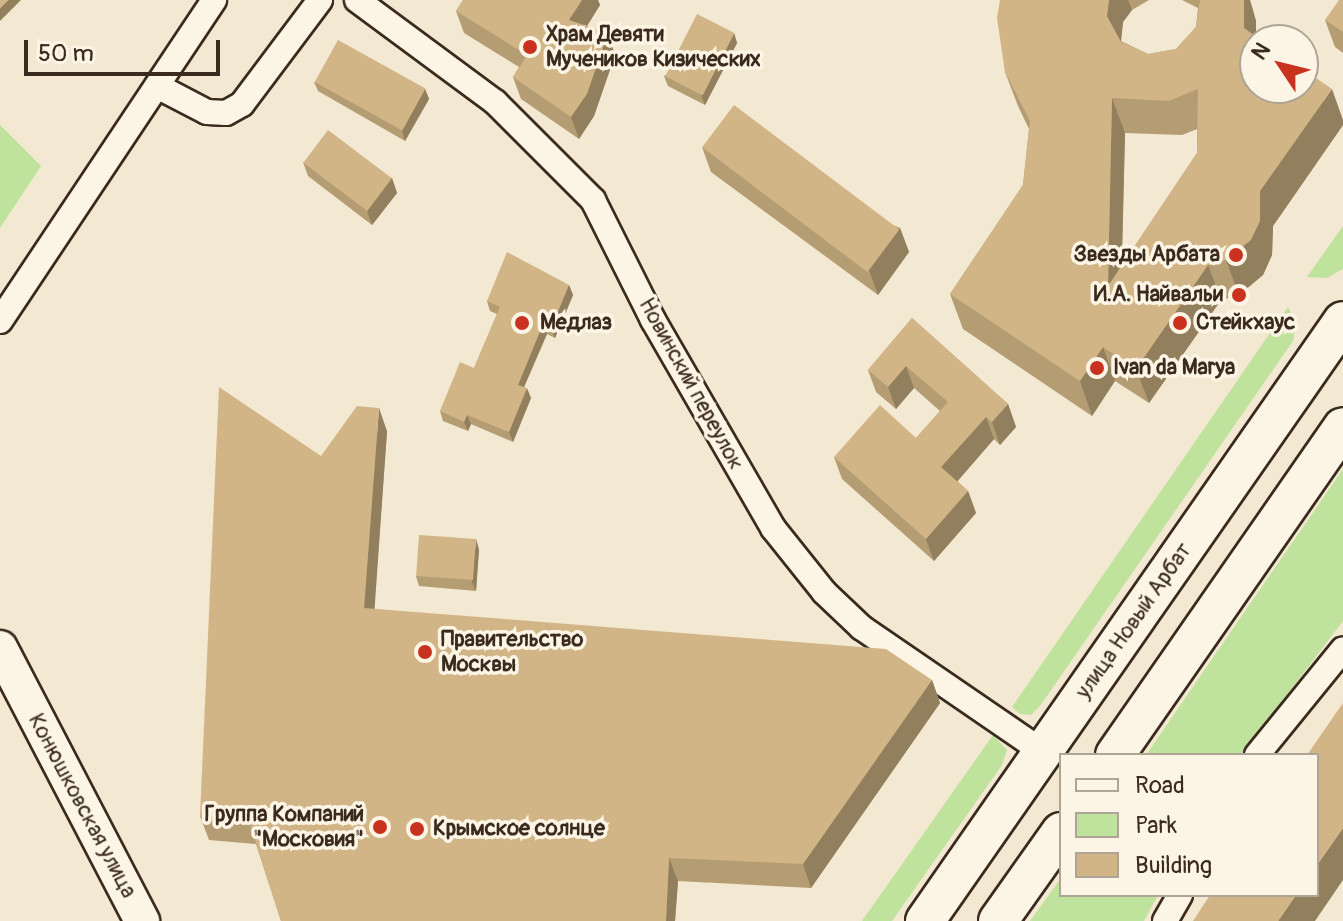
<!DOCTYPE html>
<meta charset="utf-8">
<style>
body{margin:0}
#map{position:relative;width:1343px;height:921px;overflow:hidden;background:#f3e8d2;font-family:Pangolin,sans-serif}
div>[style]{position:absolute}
.green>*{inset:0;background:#bfe29c}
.roads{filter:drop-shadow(2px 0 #3b2a1e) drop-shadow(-2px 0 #3b2a1e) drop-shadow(0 2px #3b2a1e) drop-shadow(0 -2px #3b2a1e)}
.street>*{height:24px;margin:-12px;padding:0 12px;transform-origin:12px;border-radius:12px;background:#fcf5e5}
.secondary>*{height:34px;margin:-17px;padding:0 17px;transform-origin:17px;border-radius:17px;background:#fcf5e5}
.primary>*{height:38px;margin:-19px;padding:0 19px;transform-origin:19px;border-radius:19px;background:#fcf5e5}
.wall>*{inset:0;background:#b49c73}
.shaded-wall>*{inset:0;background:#927f5e}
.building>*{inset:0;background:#d1b586;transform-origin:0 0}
.dots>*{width:22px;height:22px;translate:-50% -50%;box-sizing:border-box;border:4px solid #fcf5e5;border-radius:50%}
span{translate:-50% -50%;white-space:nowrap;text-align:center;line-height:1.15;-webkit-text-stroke:7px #fcf5e5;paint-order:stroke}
.poi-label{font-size:22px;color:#3b2a1e;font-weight:700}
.left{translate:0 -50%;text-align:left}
.right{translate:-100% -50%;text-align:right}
.street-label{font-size:22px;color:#3b2a1e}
.legend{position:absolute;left:1059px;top:753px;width:260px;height:144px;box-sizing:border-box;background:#fcf5e5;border:2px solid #afa495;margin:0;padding:10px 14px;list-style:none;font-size:24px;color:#3b2a1e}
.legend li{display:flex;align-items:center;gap:16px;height:40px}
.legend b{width:40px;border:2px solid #afa495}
.north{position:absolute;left:1239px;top:24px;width:80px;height:80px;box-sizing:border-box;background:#fcf5e5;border:2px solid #afa495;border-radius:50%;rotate:305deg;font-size:22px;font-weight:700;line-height:32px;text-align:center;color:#3b2a1e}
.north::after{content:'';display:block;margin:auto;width:28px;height:36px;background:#c8321e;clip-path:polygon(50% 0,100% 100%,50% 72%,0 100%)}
.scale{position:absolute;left:24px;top:40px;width:196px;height:36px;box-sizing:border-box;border:4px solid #3b2a1e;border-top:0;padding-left:10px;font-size:24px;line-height:28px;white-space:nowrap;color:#3b2a1e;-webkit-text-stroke:6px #fcf5e5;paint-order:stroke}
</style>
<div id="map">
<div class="green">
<div style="clip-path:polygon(0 125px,41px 166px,0 228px)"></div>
<div style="clip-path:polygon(1343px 226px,1343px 269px,1327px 278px,1307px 277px)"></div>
<div style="clip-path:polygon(1288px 307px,1296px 322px,1293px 341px,1040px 706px,1031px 715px,1020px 714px,1012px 707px)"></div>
<div style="clip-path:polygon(1343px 469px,1343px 621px,1241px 755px,1146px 755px)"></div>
<div style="clip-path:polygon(993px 735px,1007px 750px,1002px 765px,892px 921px,862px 921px)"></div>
<div style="clip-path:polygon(1061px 878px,1061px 895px,1158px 895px,1144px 921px,1030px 921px)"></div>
</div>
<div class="roads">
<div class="street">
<div style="left:357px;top:0;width:172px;rotate:36.5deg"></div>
<div style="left:495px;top:102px;width:139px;rotate:45deg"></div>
<div style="left:593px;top:200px;width:134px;rotate:63.4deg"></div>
<div style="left:653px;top:320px;width:240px;rotate:60deg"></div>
<div style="left:773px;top:528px;width:82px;rotate:51.4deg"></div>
<div style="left:824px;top:592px;width:52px;rotate:43.5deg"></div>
<div style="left:862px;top:628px;width:219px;rotate:34.4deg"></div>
<div style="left:157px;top:86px;width:56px;rotate:27.5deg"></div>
<div style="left:207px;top:112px;width:19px;rotate:3deg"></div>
<div style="left:226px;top:113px;width:18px;rotate:-29deg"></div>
<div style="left:242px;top:104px;width:130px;rotate:-53.1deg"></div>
<div style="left:0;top:321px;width:386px;rotate:-56.3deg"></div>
<div style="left:1257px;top:755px;width:136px;rotate:-50.9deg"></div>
<div style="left:1165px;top:921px;width:30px;rotate:-60deg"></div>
</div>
<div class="secondary">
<div style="left:0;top:648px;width:308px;rotate:62.5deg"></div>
</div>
<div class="primary">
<div style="left:1115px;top:755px;width:399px;rotate:-55.2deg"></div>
<div style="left:925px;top:921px;width:731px;rotate:-55.14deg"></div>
<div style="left:998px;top:921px;width:109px;rotate:-54.7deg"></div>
</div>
</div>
<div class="wall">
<div style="clip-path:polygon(463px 0,598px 0,600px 5px,587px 26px,608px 33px,615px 55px,594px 116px,579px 139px,521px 99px,513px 77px,519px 67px,464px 33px,456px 11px)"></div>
<div style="clip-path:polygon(evenodd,1000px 0,1149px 0,1132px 10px,1123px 22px,1121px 41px,1148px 54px,1176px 49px,1196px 27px,1198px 8px,1182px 0,1250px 0,1256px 21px,1256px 37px,1343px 120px,1343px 125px,1273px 226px,1272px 255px,1263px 275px,1239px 295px,1221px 300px,1149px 403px,1115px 381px,1092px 416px,963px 329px,950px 294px,1023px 185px,1029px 129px,1018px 106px,1005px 72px,1000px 0,1197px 129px,1197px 153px,1122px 265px,1125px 133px,1182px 135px,1197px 129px)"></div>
<div style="clip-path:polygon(1343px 0,1343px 53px,1335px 47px,1325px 20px)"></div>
<div style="clip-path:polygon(734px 33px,737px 43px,705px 105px,668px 86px,664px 76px)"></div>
<div style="clip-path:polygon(314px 82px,425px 89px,429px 99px,405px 141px,318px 91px)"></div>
<div style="clip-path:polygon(702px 147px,900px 228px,909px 252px,878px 295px,711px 172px)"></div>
<div style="clip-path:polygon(303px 162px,392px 178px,397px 193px,372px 225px,308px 176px)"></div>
<div style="clip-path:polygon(569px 285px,573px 295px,555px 338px,547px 334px,524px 387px,531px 398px,513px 442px,471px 424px,468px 431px,443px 421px,440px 411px,474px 368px,497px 314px,490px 311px,487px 301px)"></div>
<div style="clip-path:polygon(912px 318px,1008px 404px,1016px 427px,1000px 445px,994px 439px,957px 481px,968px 491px,976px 513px,934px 561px,842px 479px,834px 457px,916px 438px,940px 411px,914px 388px,896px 409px,876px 392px,868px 370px)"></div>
<div style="clip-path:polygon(387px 431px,374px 609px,932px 680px,940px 703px,811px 888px,678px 881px,675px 921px,281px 921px,256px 844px,209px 840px,200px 816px,321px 456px)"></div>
<div style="clip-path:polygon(479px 549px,476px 591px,419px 586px,416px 576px)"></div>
</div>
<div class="shaded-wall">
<div style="clip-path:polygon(8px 0,21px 0,0 21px,0 8px)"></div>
<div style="clip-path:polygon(582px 0,598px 0,600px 5px,577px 42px,569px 20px)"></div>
<div style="clip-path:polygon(1109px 0,1128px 0,1132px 10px,1123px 22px,1120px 51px,1107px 16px)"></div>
<div style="clip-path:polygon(1244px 0,1250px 0,1256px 21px,1256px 40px,1244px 28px)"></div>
<div style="clip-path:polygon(608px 33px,615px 55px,594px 116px,579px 139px,571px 117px)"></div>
<div style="clip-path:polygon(734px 33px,737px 43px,705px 105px,701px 95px)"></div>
<div style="clip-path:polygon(425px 89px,429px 99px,405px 141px,402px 131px)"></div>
<div style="clip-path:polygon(1332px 89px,1343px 120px,1343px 125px,1273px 226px,1272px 255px,1263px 275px,1239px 295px,1226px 260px,1260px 191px)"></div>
<div style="clip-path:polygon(1112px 98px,1125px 133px,1120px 320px,1108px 286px)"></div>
<div style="clip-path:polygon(392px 178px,397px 193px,372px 225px,367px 211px)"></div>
<div style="clip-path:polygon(900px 228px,909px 252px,878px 295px,869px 270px)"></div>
<div style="clip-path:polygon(1208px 265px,1221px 300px,1149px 403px,1136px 369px)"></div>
<div style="clip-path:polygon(569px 285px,573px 295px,555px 338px,551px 328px)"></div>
<div style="clip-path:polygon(543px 324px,547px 334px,521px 394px,518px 385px)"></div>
<div style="clip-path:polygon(1103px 347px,1115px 381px,1092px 416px,1080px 381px)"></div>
<div style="clip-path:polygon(906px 366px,914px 388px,896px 409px,888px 387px)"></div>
<div style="clip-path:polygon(527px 388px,531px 398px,513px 442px,509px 432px)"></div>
<div style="clip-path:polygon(1008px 404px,1016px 427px,1000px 445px,992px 422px)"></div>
<div style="clip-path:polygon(379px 408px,387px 431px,373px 631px,364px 608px)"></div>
<div style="clip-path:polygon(467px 415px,471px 424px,468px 431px,464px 422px)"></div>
<div style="clip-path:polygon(986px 417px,994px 439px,950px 490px,941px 467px)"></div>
<div style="clip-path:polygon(968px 491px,976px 513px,934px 561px,926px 539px)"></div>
<div style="clip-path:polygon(476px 539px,479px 549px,476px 591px,472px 582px)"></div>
<div style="clip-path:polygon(932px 680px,940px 703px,811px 888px,803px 864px)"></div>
<div style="clip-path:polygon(1343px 828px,1343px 880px,1315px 921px,1278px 921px,1296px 895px,1317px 895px,1317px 865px)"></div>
<div style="clip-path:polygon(669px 858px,678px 881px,675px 921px,666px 921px)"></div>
</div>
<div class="building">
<div style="clip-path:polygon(0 0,8px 0,0 8px)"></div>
<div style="clip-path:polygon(463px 0,582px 0,569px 20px,608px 33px,587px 94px,571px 117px,513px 77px,527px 55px,456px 11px)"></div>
<div style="clip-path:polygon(evenodd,1000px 0,1109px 0,1107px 16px,1121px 42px,1148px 54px,1176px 49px,1196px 27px,1200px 0,1244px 0,1244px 28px,1261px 40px,1255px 40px,1255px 88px,1303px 88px,1303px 69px,1332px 89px,1260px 191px,1260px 221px,1251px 240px,1226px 260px,1208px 265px,1136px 369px,1103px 347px,1080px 381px,950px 294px,1023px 185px,1030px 121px,1005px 72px,997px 18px,1000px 0,1198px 89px,1197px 153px,1108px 286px,1112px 98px,1169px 101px,1198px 89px)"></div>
<div style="clip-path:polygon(1339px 0,1343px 0,1343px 32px,1325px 20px)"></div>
<div style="left:697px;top:14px;width:42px;height:70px;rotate:27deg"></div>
<div style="left:338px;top:40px;width:100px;height:48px;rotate:29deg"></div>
<div style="left:734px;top:105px;width:207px;height:53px;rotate:37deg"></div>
<div style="left:328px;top:130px;width:80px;height:41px;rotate:37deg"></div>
<div style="clip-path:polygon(507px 252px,569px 285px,551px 328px,543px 324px,518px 385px,527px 388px,509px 432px,467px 415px,464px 422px,440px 411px,460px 362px,474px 368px,500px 307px,487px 301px)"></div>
<div style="clip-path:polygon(912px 318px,1008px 404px,992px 422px,986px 417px,941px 467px,968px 491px,926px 539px,834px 457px,880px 405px,916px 438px,948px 402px,906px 366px,888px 387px,868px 370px)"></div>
<div style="clip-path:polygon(219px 387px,321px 456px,357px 406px,379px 408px,364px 608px,886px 649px,932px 680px,803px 864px,669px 858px,666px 921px,281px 921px,249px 821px,200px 816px)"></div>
<div style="left:419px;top:535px;width:57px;height:41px;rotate:4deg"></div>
<div style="clip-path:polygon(1343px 703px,1343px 828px,1317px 865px,1317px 755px,1307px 755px)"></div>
<div style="clip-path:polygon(1210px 895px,1296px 895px,1278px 921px,1193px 921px)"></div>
</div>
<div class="dots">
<div style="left:530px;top:47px;background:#c8321e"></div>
<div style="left:1236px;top:255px;background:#c8321e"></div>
<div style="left:1239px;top:295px;background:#c8321e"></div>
<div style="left:522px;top:323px;background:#c8321e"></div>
<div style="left:1180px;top:323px;background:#c8321e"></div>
<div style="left:1097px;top:368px;background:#c8321e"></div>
<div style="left:425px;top:652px;background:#c8321e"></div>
<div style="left:380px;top:827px;background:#c8321e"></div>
<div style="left:417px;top:829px;background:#c8321e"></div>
</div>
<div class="poi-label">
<span class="left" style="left:546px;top:47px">Храм Девяти<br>Мучеников Кизических</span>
<span class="right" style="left:1220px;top:255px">Звезды Арбата</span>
<span class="right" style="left:1223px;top:295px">И.А. Найвальи</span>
<span class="left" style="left:540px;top:323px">Медлаз</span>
<span class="left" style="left:1196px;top:323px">Стейкхаус</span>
<span class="left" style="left:1113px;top:368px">Ivan da Marya</span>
<span class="left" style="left:441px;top:652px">Правительство<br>Москвы</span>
<span class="right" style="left:364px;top:827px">Группа Компаний<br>"Московия"</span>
<span class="left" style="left:433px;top:829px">Крымское солнце</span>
</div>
<div class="street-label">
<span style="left:691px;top:384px;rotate:61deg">Новинский переулок</span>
<span style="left:1134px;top:621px;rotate:-55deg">улица Новый Арбат</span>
<span style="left:82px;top:806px;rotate:62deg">Конюшковская улица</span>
</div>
<ul class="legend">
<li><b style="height:10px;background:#fcf5e5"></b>Road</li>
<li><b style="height:22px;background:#bfe29c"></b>Park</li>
<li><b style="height:22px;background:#d1b586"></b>Building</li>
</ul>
<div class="north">N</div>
<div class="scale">50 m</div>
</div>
